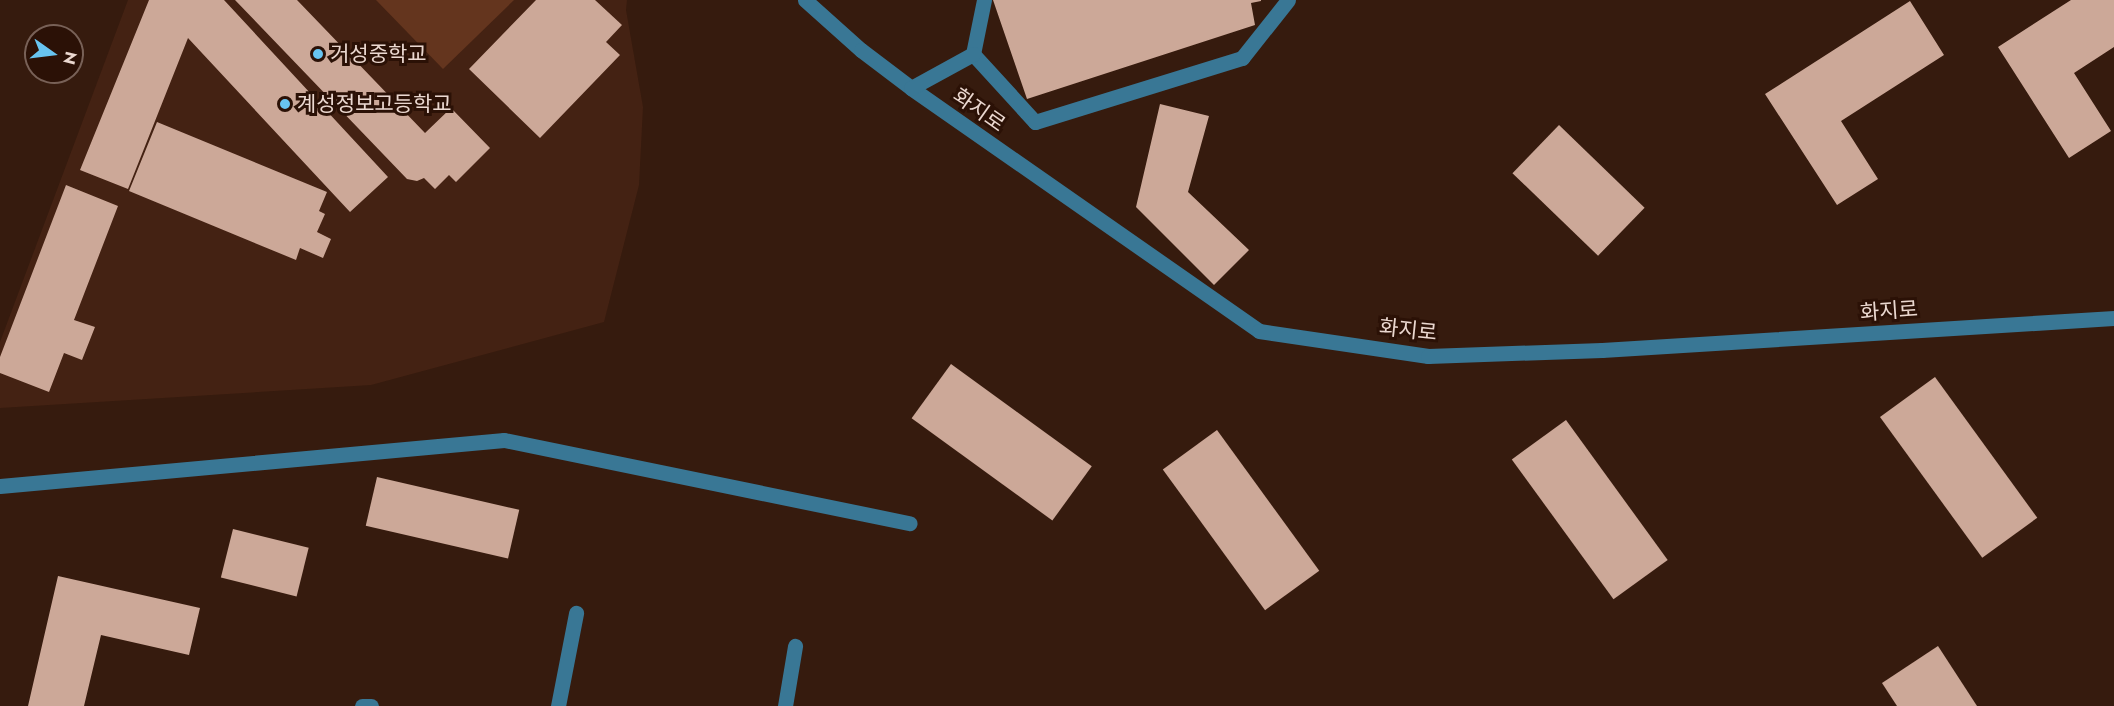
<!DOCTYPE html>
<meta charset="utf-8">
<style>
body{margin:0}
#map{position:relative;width:2114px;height:706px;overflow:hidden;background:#361b0e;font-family:Jost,"Noto Sans KR",sans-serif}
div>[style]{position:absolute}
.built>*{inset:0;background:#442213}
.green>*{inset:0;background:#64351e}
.building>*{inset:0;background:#cca898;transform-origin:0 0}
.minor>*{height:15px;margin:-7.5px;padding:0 7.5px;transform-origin:7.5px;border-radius:7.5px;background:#397795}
.dots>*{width:16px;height:16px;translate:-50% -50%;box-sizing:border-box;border:3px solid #2b1106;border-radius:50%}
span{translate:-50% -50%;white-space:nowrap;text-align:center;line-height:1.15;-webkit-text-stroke:6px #2b1106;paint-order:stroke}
.poi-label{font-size:21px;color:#ebd8d0}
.left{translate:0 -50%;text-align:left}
.street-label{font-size:21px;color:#ebd8d0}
.north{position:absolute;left:24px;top:24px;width:60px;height:60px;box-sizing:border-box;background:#2b1106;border:2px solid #786157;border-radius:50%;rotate:104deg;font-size:16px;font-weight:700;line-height:24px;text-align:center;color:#ebd8d0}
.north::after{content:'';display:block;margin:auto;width:21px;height:27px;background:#68c4f0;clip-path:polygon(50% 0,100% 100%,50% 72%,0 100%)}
</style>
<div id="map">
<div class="built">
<div style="clip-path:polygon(128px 0,627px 0,626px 10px,643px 107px,639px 185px,604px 322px,371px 385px,0 408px,0 342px)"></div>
</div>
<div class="green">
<div style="clip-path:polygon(376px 0,514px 0,443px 69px)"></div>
</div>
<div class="building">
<div style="clip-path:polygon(149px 0,224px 0,388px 177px,350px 212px,188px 38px,128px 189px,80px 170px)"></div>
<div style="clip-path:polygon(235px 0,297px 0,425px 133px,451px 108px,490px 148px,456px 182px,449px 175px,435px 189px,424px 178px,417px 181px,407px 179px)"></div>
<div style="clip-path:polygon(536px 0,595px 0,622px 25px,606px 42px,620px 55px,540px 138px,469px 69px)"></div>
<div style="clip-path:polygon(993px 0,1261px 0,1261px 1px,1251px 3px,1255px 25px,1027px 99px)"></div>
<div style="clip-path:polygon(2071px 0,2114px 0,2114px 47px,2074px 73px,2111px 131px,2069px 158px,1998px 47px)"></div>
<div style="clip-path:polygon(1910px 1px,1944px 55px,1841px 121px,1878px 179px,1837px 205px,1765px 94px)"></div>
<div style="clip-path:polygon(1160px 104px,1209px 116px,1188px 192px,1249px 250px,1214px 285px,1136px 207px)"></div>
<div style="clip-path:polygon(157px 122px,327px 192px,319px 211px,325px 214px,317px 232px,331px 239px,323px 258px,300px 248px,296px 260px,129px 191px)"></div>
<div style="left:1559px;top:125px;width:119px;height:67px;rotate:44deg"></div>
<div style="clip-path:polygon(66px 185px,118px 206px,74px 320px,95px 327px,82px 360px,64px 353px,49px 392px,0 373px,0 357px)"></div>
<div style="left:951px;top:364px;width:174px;height:67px;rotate:36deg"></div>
<div style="left:1935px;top:377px;width:174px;height:68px;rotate:54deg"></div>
<div style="left:1566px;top:420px;width:173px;height:67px;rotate:54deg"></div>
<div style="left:1217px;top:430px;width:174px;height:67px;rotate:54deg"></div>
<div style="left:377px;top:477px;width:146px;height:50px;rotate:13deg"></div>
<div style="left:233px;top:529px;width:78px;height:50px;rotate:14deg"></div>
<div style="clip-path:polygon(58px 576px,200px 608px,189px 655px,101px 635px,84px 706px,28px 706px)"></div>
<div style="clip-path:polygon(1938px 646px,1977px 706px,1897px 706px,1882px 683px)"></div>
</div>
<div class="minor">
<div style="left:805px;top:0;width:75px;rotate:41.8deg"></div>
<div style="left:861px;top:50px;width:63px;rotate:37.2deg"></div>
<div style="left:911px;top:88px;width:424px;rotate:34.9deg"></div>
<div style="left:1259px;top:331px;width:171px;rotate:8.4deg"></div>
<div style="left:1428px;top:356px;width:174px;rotate:-2deg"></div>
<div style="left:1602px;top:350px;width:513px;rotate:-3.58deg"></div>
<div style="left:973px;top:54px;width:92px;rotate:47.6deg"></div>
<div style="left:1035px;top:122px;width:217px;rotate:-17.2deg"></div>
<div style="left:1242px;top:58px;width:74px;rotate:-51.6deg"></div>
<div style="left:973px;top:54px;width:55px;rotate:-78.5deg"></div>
<div style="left:911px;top:88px;width:71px;rotate:-28.7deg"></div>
<div style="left:0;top:486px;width:506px;rotate:-5.21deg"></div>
<div style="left:504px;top:440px;width:414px;rotate:11.6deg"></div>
<div style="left:362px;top:706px;width:9px"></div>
<div style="left:558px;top:706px;width:95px;rotate:-79deg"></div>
<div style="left:785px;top:706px;width:61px;rotate:-80.5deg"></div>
</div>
<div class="dots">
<div style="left:318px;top:54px;background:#68c4f0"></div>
<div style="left:285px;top:104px;background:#68c4f0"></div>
</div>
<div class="poi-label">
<span class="left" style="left:330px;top:54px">거성중학교</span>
<span class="left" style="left:297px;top:104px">계성정보고등학교</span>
</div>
<div class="street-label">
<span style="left:979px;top:110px;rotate:35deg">화지로</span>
<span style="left:1889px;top:311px;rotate:-4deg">화지로</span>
<span style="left:1408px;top:330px;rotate:6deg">화지로</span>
</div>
<div class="north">N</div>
</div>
